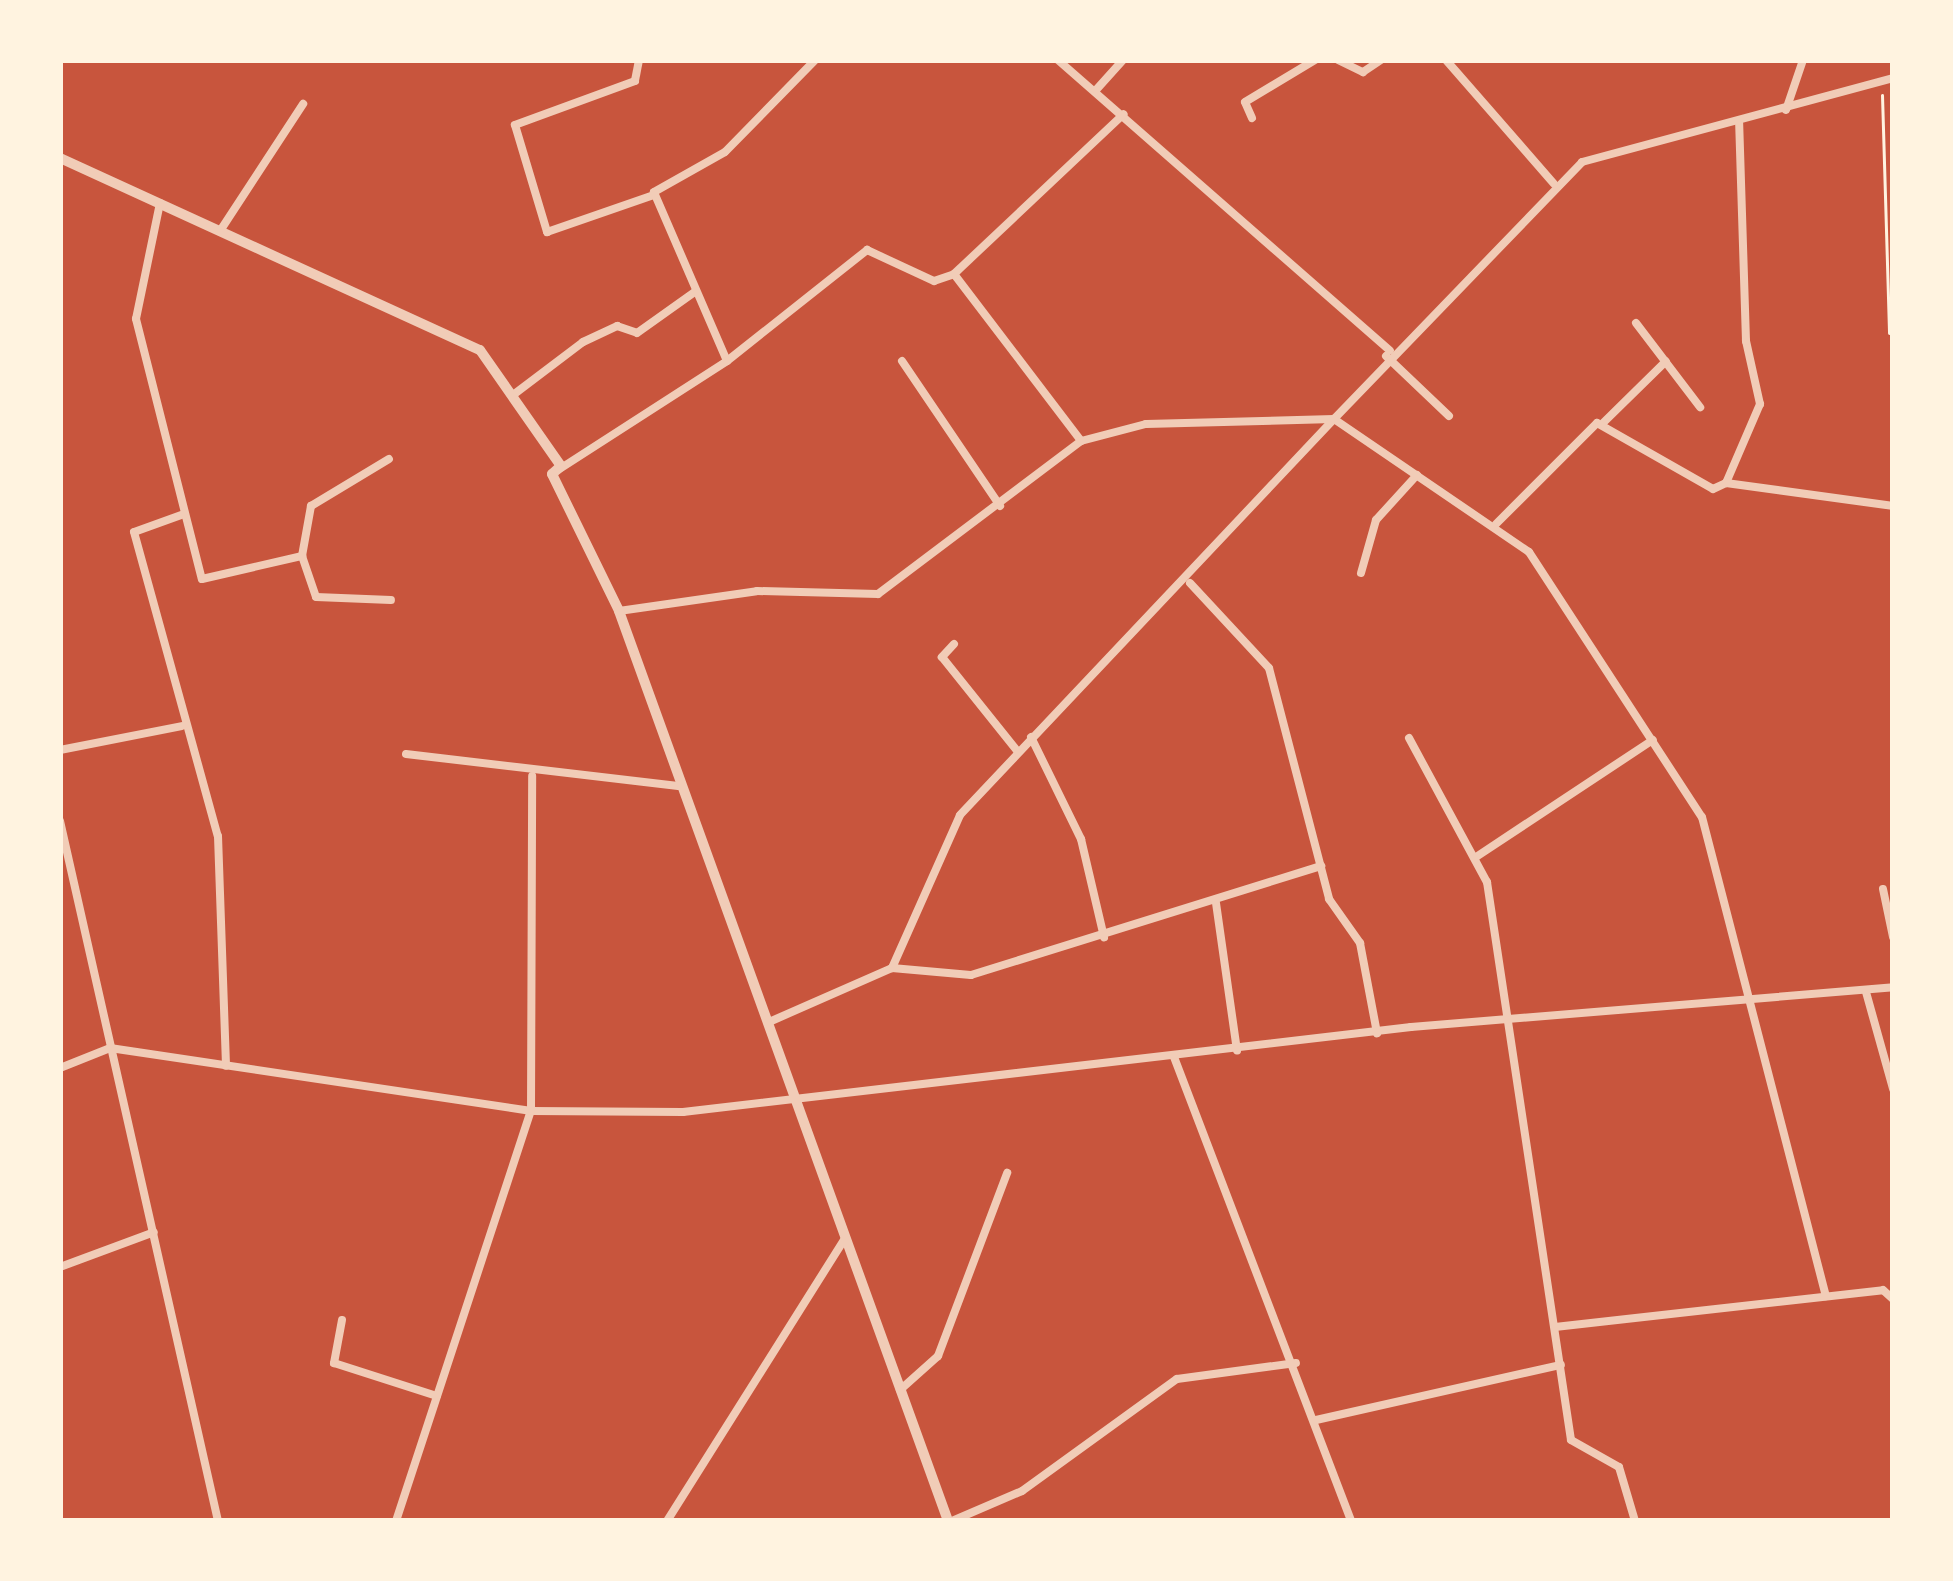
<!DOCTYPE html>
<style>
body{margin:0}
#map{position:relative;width:1953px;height:1581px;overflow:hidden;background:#c8553d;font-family:Ubuntu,sans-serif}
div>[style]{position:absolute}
.path>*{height:3px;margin:-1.5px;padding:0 1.5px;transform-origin:1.5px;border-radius:1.5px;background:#fff3e0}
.minor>*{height:8px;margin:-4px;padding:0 4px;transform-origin:4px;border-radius:4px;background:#f1ccb7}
.tertiary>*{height:10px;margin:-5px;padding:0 5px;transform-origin:5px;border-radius:5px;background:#f1ccb7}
span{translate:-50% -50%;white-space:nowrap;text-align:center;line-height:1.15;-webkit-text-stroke:9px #fff3e0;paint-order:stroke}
.frame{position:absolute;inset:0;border:63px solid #fff3e0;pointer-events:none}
</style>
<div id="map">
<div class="path">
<div style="left:1882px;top:95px;width:238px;rotate:88.3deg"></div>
</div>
<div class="minor">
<div style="left:639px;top:60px;width:21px;rotate:101deg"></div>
<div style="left:635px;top:81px;width:128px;rotate:159.9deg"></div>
<div style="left:515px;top:125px;width:112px;rotate:73.3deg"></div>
<div style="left:547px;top:232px;width:113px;rotate:-19.1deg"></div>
<div style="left:1058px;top:60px;width:441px;rotate:41.2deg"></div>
<div style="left:1338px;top:60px;width:28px;rotate:26deg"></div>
<div style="left:1363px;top:72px;width:22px;rotate:-34deg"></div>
<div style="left:1446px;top:60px;width:164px;rotate:48.9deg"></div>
<div style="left:1096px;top:90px;width:40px;rotate:-48deg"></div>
<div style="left:1786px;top:110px;width:53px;rotate:-71.2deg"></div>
<div style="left:1252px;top:118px;width:17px;rotate:-114deg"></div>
<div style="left:1245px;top:102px;width:82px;rotate:-31deg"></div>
<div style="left:160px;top:203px;width:118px;rotate:101.7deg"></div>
<div style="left:136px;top:319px;width:268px;rotate:75.8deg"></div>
<div style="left:202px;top:579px;width:103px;rotate:-13deg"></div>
<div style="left:302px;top:556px;width:51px;rotate:-79.8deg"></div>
<div style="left:311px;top:506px;width:91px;rotate:-31.1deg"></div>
<div style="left:220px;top:231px;width:152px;rotate:-56.8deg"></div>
<div style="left:954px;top:274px;width:210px;rotate:52.7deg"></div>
<div style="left:1636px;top:323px;width:106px;rotate:52.7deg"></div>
<div style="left:1386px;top:356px;width:87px;rotate:43.6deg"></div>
<div style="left:727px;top:361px;width:184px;rotate:-113.4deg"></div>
<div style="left:654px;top:192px;width:81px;rotate:-29.4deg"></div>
<div style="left:725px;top:152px;width:129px;rotate:-45.6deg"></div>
<div style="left:902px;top:361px;width:175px;rotate:55.9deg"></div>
<div style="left:513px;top:395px;width:88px;rotate:-37.1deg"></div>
<div style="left:583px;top:342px;width:38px;rotate:-25deg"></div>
<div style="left:617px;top:326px;width:21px;rotate:19deg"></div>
<div style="left:637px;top:333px;width:72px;rotate:-35.4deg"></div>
<div style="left:1603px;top:423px;width:88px;rotate:-44.5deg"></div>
<div style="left:558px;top:470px;width:201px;rotate:-32.8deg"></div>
<div style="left:727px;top:361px;width:179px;rotate:-38.4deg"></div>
<div style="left:867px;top:250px;width:74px;rotate:24.8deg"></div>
<div style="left:934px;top:281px;width:21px;rotate:-19deg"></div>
<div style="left:954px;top:274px;width:233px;rotate:-43.3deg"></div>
<div style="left:1726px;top:483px;width:169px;rotate:7.8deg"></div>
<div style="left:184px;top:514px;width:53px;rotate:160.2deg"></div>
<div style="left:134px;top:532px;width:315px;rotate:74.6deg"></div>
<div style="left:218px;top:836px;width:230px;rotate:88deg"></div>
<div style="left:1496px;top:524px;width:143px;rotate:-45deg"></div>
<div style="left:1597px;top:423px;width:133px;rotate:29.6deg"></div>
<div style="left:1713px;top:489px;width:14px;rotate:-25deg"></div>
<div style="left:1726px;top:483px;width:86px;rotate:-66.7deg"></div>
<div style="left:1760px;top:404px;width:65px;rotate:-102.5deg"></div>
<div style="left:1746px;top:341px;width:218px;rotate:-91.8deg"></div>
<div style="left:302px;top:556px;width:43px;rotate:71.1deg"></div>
<div style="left:316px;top:597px;width:75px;rotate:2.3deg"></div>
<div style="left:1361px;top:573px;width:55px;rotate:-74.2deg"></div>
<div style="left:1376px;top:520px;width:61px;rotate:-47.7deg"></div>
<div style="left:1190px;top:583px;width:116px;rotate:47.1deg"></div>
<div style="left:1269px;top:668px;width:239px;rotate:75.4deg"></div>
<div style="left:1329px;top:899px;width:54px;rotate:54.8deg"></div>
<div style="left:1360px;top:943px;width:92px;rotate:79.3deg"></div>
<div style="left:619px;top:611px;width:139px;rotate:-8.2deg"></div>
<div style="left:757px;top:591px;width:121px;rotate:1.4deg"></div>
<div style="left:878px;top:594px;width:254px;rotate:-37deg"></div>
<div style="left:1081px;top:441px;width:67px;rotate:-14.7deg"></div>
<div style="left:1146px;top:424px;width:188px;rotate:-1.5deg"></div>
<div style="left:1334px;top:419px;width:357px;rotate:-46deg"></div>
<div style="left:1582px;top:162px;width:322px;rotate:-15.1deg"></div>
<div style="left:954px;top:644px;width:18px;rotate:133deg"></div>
<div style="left:942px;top:657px;width:122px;rotate:51.3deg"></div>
<div style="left:1031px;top:737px;width:114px;rotate:63.9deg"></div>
<div style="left:1081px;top:839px;width:101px;rotate:76.8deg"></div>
<div style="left:1409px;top:738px;width:164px;rotate:61.6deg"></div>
<div style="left:1487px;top:882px;width:564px;rotate:81.44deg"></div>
<div style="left:1571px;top:1440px;width:55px;rotate:29.4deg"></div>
<div style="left:1619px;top:1467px;width:56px;rotate:73.5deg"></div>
<div style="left:60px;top:750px;width:124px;rotate:-11.1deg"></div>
<div style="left:406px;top:754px;width:274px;rotate:6.7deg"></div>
<div style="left:60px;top:821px;width:718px;rotate:77.28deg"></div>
<div style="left:1476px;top:857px;width:212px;rotate:-33.5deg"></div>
<div style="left:1883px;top:889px;width:49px;rotate:78.2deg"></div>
<div style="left:1216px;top:903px;width:149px;rotate:81.9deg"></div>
<div style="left:892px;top:968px;width:79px;rotate:5.1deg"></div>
<div style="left:971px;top:975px;width:367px;rotate:-17.3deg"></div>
<div style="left:1866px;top:992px;width:101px;rotate:74.4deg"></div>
<div style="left:769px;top:1022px;width:134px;rotate:-23.7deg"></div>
<div style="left:892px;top:968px;width:167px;rotate:-66deg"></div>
<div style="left:960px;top:815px;width:545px;rotate:-46.64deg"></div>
<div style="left:1334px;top:419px;width:236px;rotate:34.3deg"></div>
<div style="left:1529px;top:552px;width:316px;rotate:56.9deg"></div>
<div style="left:1702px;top:817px;width:495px;rotate:75.5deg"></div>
<div style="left:1174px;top:1057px;width:497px;rotate:69.1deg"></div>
<div style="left:60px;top:1068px;width:54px;rotate:-21.8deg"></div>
<div style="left:110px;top:1048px;width:426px;rotate:8.5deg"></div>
<div style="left:531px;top:1111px;width:152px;rotate:0.4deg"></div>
<div style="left:683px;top:1112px;width:733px;rotate:-6.66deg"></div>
<div style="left:1411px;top:1027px;width:484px;rotate:-4.7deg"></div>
<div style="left:60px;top:1267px;width:100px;rotate:-20.4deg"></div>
<div style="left:342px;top:1320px;width:44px;rotate:100.5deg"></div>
<div style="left:334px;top:1363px;width:108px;rotate:17.8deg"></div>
<div style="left:1555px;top:1327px;width:330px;rotate:-6.4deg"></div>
<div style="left:1883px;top:1290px;width:13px;rotate:42deg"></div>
<div style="left:900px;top:1390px;width:51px;rotate:-41.8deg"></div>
<div style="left:938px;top:1356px;width:196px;rotate:-69.3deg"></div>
<div style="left:1316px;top:1420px;width:251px;rotate:-12.7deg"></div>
<div style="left:396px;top:1521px;width:432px;rotate:-71.8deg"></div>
<div style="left:531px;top:1111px;width:335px;rotate:-89.8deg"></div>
<div style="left:667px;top:1521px;width:334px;rotate:-57.8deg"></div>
<div style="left:952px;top:1521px;width:76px;rotate:-23.2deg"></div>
<div style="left:1022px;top:1491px;width:191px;rotate:-35.9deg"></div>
<div style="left:1177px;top:1379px;width:120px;rotate:-7.7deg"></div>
</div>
<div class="tertiary">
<div style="left:60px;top:158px;width:462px;rotate:24.6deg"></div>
<div style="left:480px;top:350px;width:141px;rotate:55.1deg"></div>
<div style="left:561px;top:466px;width:12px;rotate:138deg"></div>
<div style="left:552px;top:474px;width:153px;rotate:63.9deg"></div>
<div style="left:619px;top:611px;width:968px;rotate:70.12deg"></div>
</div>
<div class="frame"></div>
</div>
